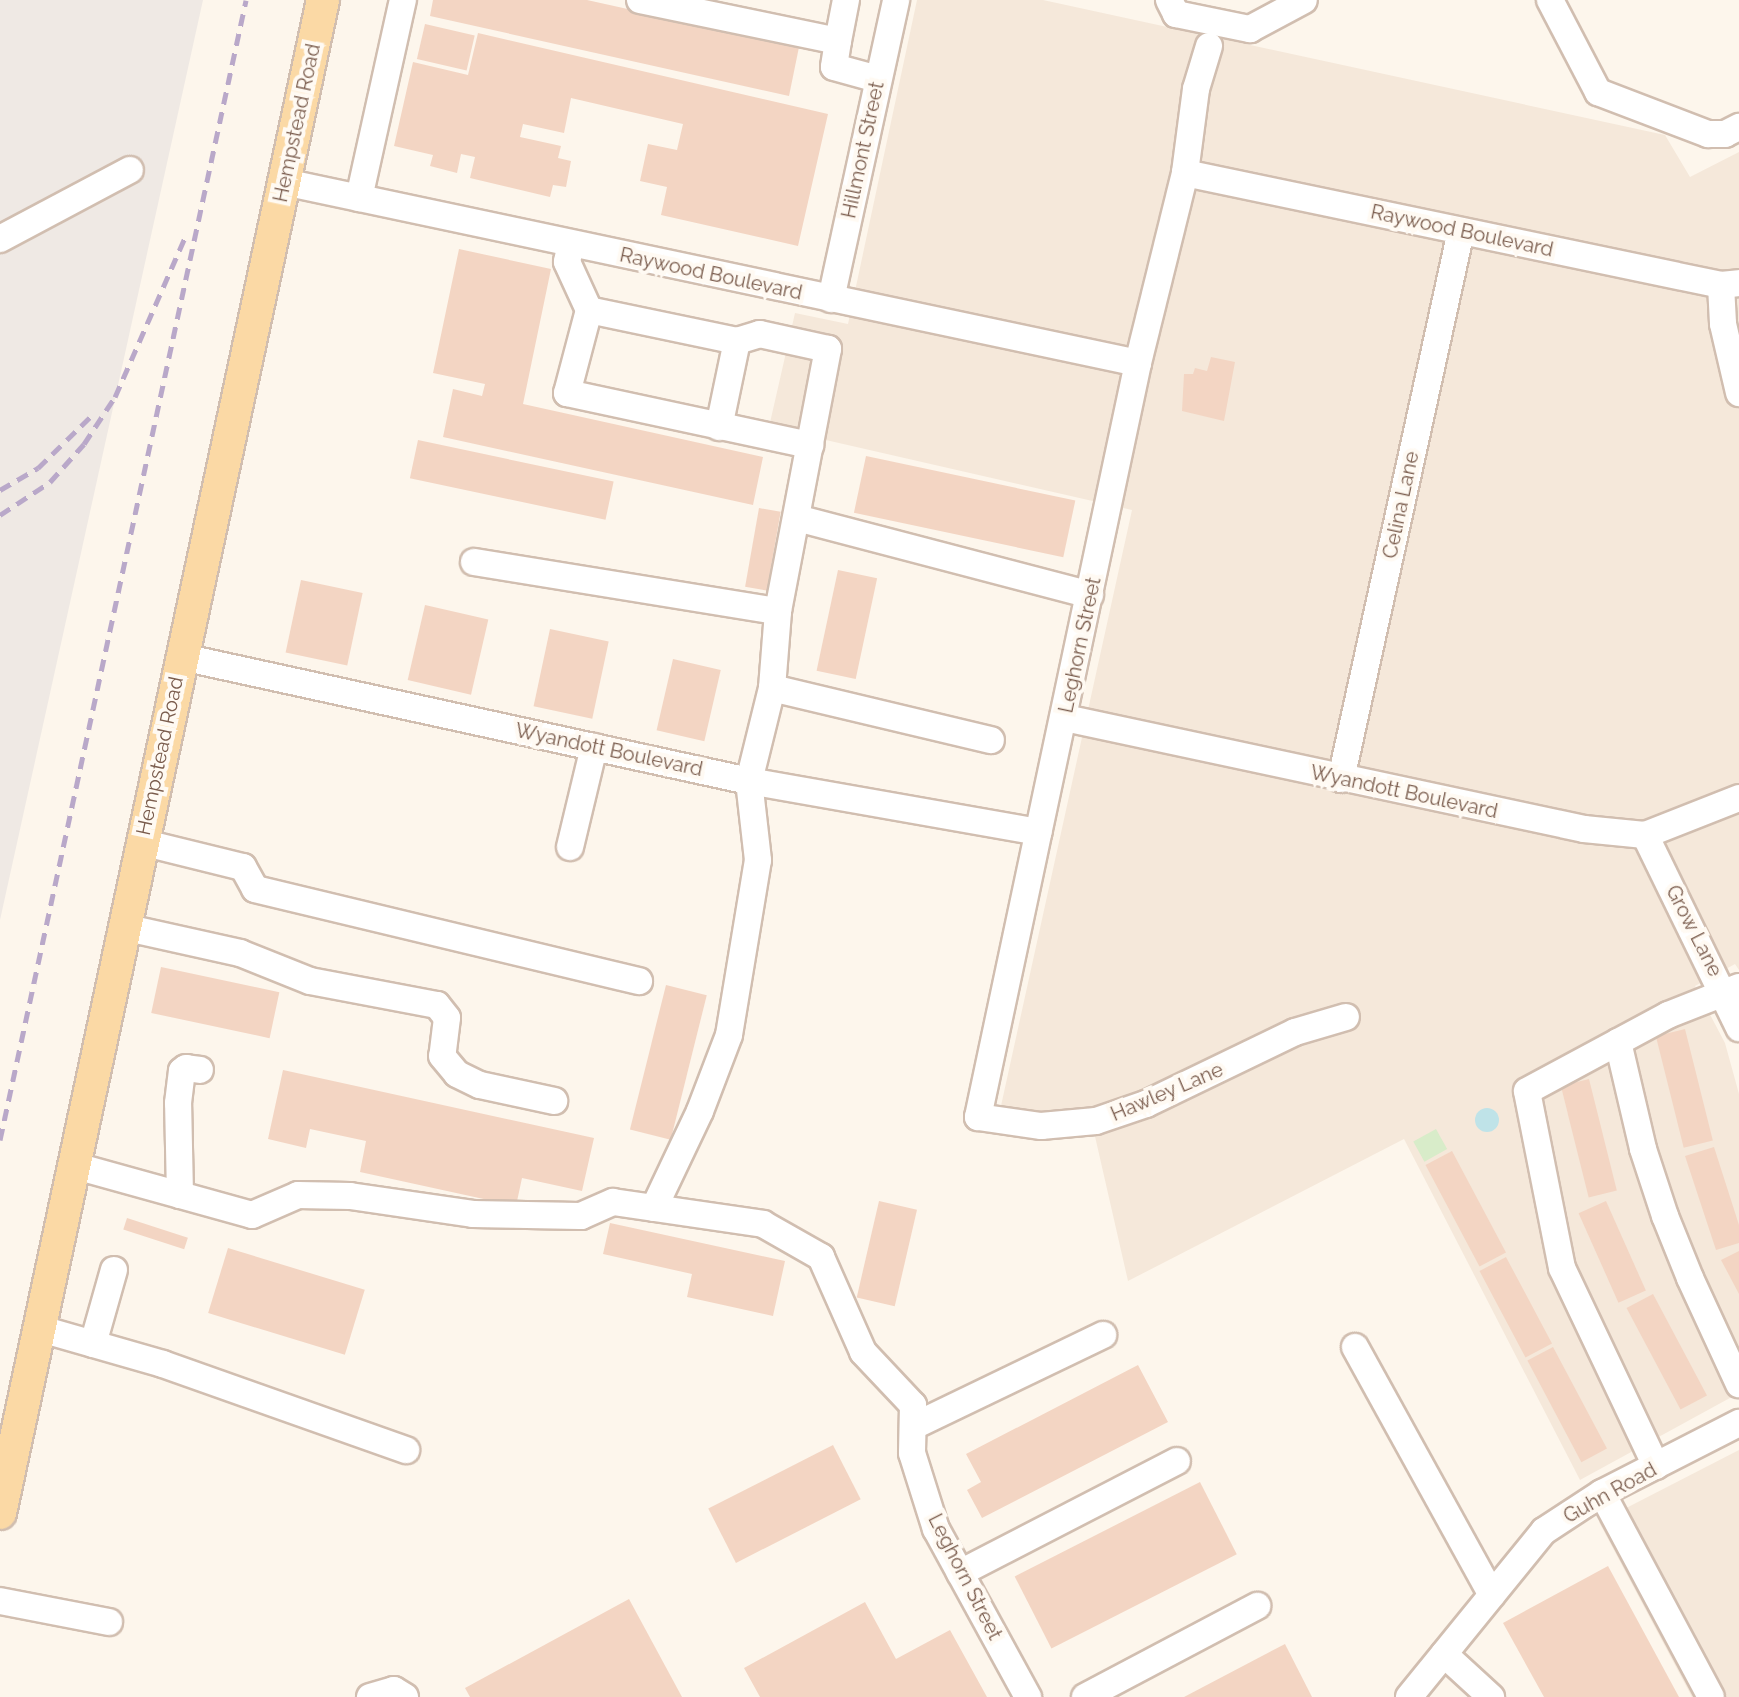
<!DOCTYPE html>
<style>
body{margin:0}
#map{position:relative;width:1739px;height:1697px;overflow:hidden;background:#fdf6ec;font-family:Raleway,sans-serif}
div>[style]{position:absolute}
.residential>*{inset:0;background:#f5e8da}
.industrial>*{inset:0;background:#efe9e4}
.green>*{inset:0;background:#d8ecc9;transform-origin:0 0}
.water>*{inset:0;background:#bfe3e8}
.round{border-radius:50%}
.building>*{inset:0;background:#f3d5c3;transform-origin:0 0}
.roads{filter:drop-shadow(2px 0 #d1beb0) drop-shadow(-2px 0 #d1beb0) drop-shadow(0 2px #d1beb0) drop-shadow(0 -2px #d1beb0)}
.minor>*{height:26px;margin:-13px;padding:0 13px;transform-origin:13px;border-radius:13px;background:#fff}
.major>*{height:32px;margin:-16px;padding:0 16px;transform-origin:16px;border-radius:16px;background:#fbd9a5}
.rail>*{height:5px;margin-top:-2.5px;transform-origin:0;background:repeating-linear-gradient(90deg,#b9a8c9 0 12px,transparent 0 20px)}
span{translate:-50% -50%;white-space:nowrap;text-align:center;line-height:1.15;-webkit-text-stroke:8px #fffaf3;paint-order:stroke}
.street-label{font-size:20px;color:#7a5c4d}
</style>
<div id="map">
<div class="residential">
<div style="clip-path:polygon(917px 0,1043px 0,1665px 135px,1690px 177px,1739px 152px,1739px 970px,1735px 964px,1695px 986px,1725px 1043px,1739px 1094px,1739px 1393px,1580px 1480px,1404px 1139px,1128px 1281px,1094px 1132px,1047px 1141px,995px 1133px,1132px 510px,769px 427px,795px 313px,848px 324px)"></div>
<div style="clip-path:polygon(1739px 1450px,1739px 1697px,1692px 1697px,1599px 1522px)"></div>
</div>
<div class="industrial">
<div style="clip-path:polygon(0 0,203px 0,0 920px)"></div>
</div>
<div class="green">
<div style="left:1436px;top:1129px;width:23px;height:26px;rotate:61deg"></div>
</div>
<div class="water">
<div class="round" style="left:1475px;top:1108px;width:24px;height:24px"></div>
</div>
<div class="building">
<div style="clip-path:polygon(433px 0,587px 0,799px 47px,789px 96px,430px 16px)"></div>
<div style="left:425px;top:24px;width:51px;height:36px;rotate:13deg"></div>
<div style="clip-path:polygon(478px 33px,828px 114px,798px 246px,661px 215px,667px 187px,640px 181px,648px 144px,677px 150px,683px 124px,571px 98px,564px 133px,523px 124px,520px 137px,561px 146px,558px 158px,571px 161px,566px 187px,553px 185px,550px 197px,470px 178px,475px 157px,461px 154px,457px 173px,430px 166px,433px 155px,394px 146px,413px 62px,468px 75px)"></div>
<div style="clip-path:polygon(459px 249px,551px 269px,523px 404px,763px 457px,753px 505px,443px 437px,453px 389px,482px 396px,485px 384px,433px 373px)"></div>
<div style="clip-path:polygon(1211px 357px,1235px 362px,1224px 421px,1182px 411px,1184px 374px,1193px 374px,1195px 368px,1207px 371px)"></div>
<div style="left:418px;top:440px;width:200px;height:39px;rotate:12deg"></div>
<div style="left:866px;top:456px;width:214px;height:58px;rotate:12deg"></div>
<div style="left:759px;top:508px;width:22px;height:80px;rotate:10deg"></div>
<div style="left:838px;top:570px;width:40px;height:103px;rotate:12deg"></div>
<div style="left:301px;top:580px;width:63px;height:74px;rotate:12deg"></div>
<div style="left:425px;top:605px;width:65px;height:77px;rotate:13deg"></div>
<div style="left:550px;top:629px;width:60px;height:79px;rotate:12deg"></div>
<div style="left:673px;top:659px;width:49px;height:73px;rotate:13deg"></div>
<div style="left:161px;top:967px;width:121px;height:47px;rotate:12deg"></div>
<div style="left:666px;top:985px;width:42px;height:149px;rotate:14deg"></div>
<div style="left:1685px;top:1029px;width:115px;height:30px;rotate:76deg"></div>
<div style="clip-path:polygon(283px 1070px,594px 1138px,582px 1191px,522px 1178px,516px 1206px,360px 1172px,366px 1141px,310px 1129px,306px 1148px,268px 1139px)"></div>
<div style="left:1589px;top:1079px;width:115px;height:29px;rotate:76deg"></div>
<div style="clip-path:polygon(1714px 1147px,1739px 1225px,1739px 1243px,1716px 1250px,1685px 1156px)"></div>
<div style="left:1452px;top:1151px;width:115px;height:30px;rotate:62deg"></div>
<div style="left:879px;top:1201px;width:39px;height:99px;rotate:13deg"></div>
<div style="left:1606px;top:1201px;width:98px;height:30px;rotate:66deg"></div>
<div style="left:127px;top:1218px;width:64px;height:12px;rotate:18deg"></div>
<div style="clip-path:polygon(610px 1223px,785px 1261px,773px 1316px,687px 1297px,692px 1274px,603px 1254px)"></div>
<div style="left:228px;top:1248px;width:143px;height:68px;rotate:17deg"></div>
<div style="clip-path:polygon(1739px 1251px,1739px 1294px,1721px 1260px)"></div>
<div style="left:1506px;top:1257px;width:98px;height:30px;rotate:62deg"></div>
<div style="left:1653px;top:1294px;width:115px;height:30px;rotate:62deg"></div>
<div style="left:1553px;top:1347px;width:115px;height:29px;rotate:62deg"></div>
<div style="clip-path:polygon(1138px 1365px,1168px 1422px,982px 1518px,967px 1490px,981px 1482px,966px 1454px)"></div>
<div style="left:833px;top:1445px;width:61px;height:140px;rotate:63deg"></div>
<div style="left:1200px;top:1482px;width:81px;height:208px;rotate:63deg"></div>
<div style="clip-path:polygon(1608px 1566px,1679px 1697px,1544px 1697px,1503px 1623px)"></div>
<div style="clip-path:polygon(629px 1599px,682px 1697px,470px 1697px,465px 1688px)"></div>
<div style="clip-path:polygon(865px 1602px,896px 1659px,950px 1630px,987px 1697px,760px 1697px,744px 1668px)"></div>
<div style="clip-path:polygon(1285px 1644px,1312px 1697px,1184px 1697px)"></div>
</div>
<div class="roads">
<div class="minor">
<div style="left:640px;top:0;width:202px;rotate:11.7deg"></div>
<div style="left:838px;top:41px;width:26px;rotate:99deg"></div>
<div style="left:834px;top:67px;width:46px;rotate:15.3deg"></div>
<div style="left:1169px;top:0;width:16px;rotate:63deg"></div>
<div style="left:1176px;top:14px;width:76px;rotate:11.5deg"></div>
<div style="left:1250px;top:29px;width:61px;rotate:-28.2deg"></div>
<div style="left:1550px;top:0;width:104px;rotate:62.4deg"></div>
<div style="left:1598px;top:92px;width:118px;rotate:20.9deg"></div>
<div style="left:1708px;top:134px;width:17px"></div>
<div style="left:1725px;top:134px;width:16px;rotate:-27deg"></div>
<div style="left:838px;top:41px;width:42px;rotate:-79deg"></div>
<div style="left:1209px;top:46px;width:45px;rotate:106.8deg"></div>
<div style="left:1196px;top:89px;width:85px;rotate:97.5deg"></div>
<div style="left:1185px;top:173px;width:196px;rotate:103.9deg"></div>
<div style="left:1138px;top:363px;width:771px;rotate:101.98deg"></div>
<div style="left:978px;top:1117px;width:64px;rotate:8.1deg"></div>
<div style="left:1041px;top:1126px;width:55px;rotate:-5.2deg"></div>
<div style="left:1096px;top:1121px;width:53px;rotate:-18.8deg"></div>
<div style="left:1146px;top:1104px;width:165px;rotate:-25.8deg"></div>
<div style="left:1295px;top:1032px;width:53px;rotate:-16.4deg"></div>
<div style="left:1185px;top:173px;width:548px;rotate:11.8deg"></div>
<div style="left:1721px;top:285px;width:18px;rotate:-6deg"></div>
<div style="left:284px;top:182px;width:873px;rotate:11.97deg"></div>
<div style="left:359px;top:198px;width:203px;rotate:-77.5deg"></div>
<div style="left:0;top:239px;width:147px;rotate:-28deg"></div>
<div style="left:571px;top:244px;width:18px;rotate:103deg"></div>
<div style="left:567px;top:262px;width:53px;rotate:65.4deg"></div>
<div style="left:1721px;top:285px;width:39px;rotate:87deg"></div>
<div style="left:1723px;top:324px;width:71px;rotate:76.9deg"></div>
<div style="left:831px;top:299px;width:306px;rotate:-77.7deg"></div>
<div style="left:719px;top:427px;width:88px;rotate:-78.2deg"></div>
<div style="left:797px;top:518px;width:303px;rotate:14.7deg"></div>
<div style="left:474px;top:562px;width:308px;rotate:9.2deg"></div>
<div style="left:182px;top:657px;width:580px;rotate:12.34deg"></div>
<div style="left:749px;top:781px;width:294px;rotate:10deg"></div>
<div style="left:772px;top:688px;width:225px;rotate:13.4deg"></div>
<div style="left:1065px;top:718px;width:531px;rotate:12.07deg"></div>
<div style="left:1584px;top:829px;width:61px;rotate:5.6deg"></div>
<div style="left:1645px;top:835px;width:101px;rotate:-21.5deg"></div>
<div style="left:1341px;top:779px;width:561px;rotate:-77.65deg"></div>
<div style="left:1645px;top:835px;width:215px;rotate:64deg"></div>
<div style="left:141px;top:842px;width:105px;rotate:13.8deg"></div>
<div style="left:243px;top:867px;width:25px;rotate:61deg"></div>
<div style="left:255px;top:889px;width:395px;rotate:13.5deg"></div>
<div style="left:570px;top:847px;width:103px;rotate:-76.5deg"></div>
<div style="left:123px;top:927px;width:120px;rotate:12.5deg"></div>
<div style="left:240px;top:953px;width:75px;rotate:21.8deg"></div>
<div style="left:310px;top:981px;width:129px;rotate:10.7deg"></div>
<div style="left:437px;top:1005px;width:16px;rotate:52deg"></div>
<div style="left:447px;top:1018px;width:38px;rotate:97deg"></div>
<div style="left:442px;top:1056px;width:23px;rotate:50deg"></div>
<div style="left:457px;top:1074px;width:25px;rotate:26deg"></div>
<div style="left:480px;top:1085px;width:76px;rotate:12.2deg"></div>
<div style="left:1618px;top:1042px;width:110px;rotate:76.8deg"></div>
<div style="left:1643px;top:1149px;width:71px;rotate:71.8deg"></div>
<div style="left:1665px;top:1216px;width:67px;rotate:68deg"></div>
<div style="left:1690px;top:1278px;width:117px;rotate:65.2deg"></div>
<div style="left:72px;top:1165px;width:187px;rotate:15.5deg"></div>
<div style="left:252px;top:1215px;width:50px;rotate:-23.5deg"></div>
<div style="left:298px;top:1195px;width:52px;rotate:1.1deg"></div>
<div style="left:350px;top:1196px;width:124px;rotate:8.3deg"></div>
<div style="left:473px;top:1214px;width:108px;rotate:1.1deg"></div>
<div style="left:581px;top:1216px;width:35px;rotate:-24deg"></div>
<div style="left:613px;top:1202px;width:152px;rotate:8.3deg"></div>
<div style="left:763px;top:1224px;width:67px;rotate:29.6deg"></div>
<div style="left:821px;top:1257px;width:104px;rotate:66.1deg"></div>
<div style="left:863px;top:1352px;width:73px;rotate:46.7deg"></div>
<div style="left:913px;top:1405px;width:48px;rotate:91.2deg"></div>
<div style="left:912px;top:1453px;width:80px;rotate:72.5deg"></div>
<div style="left:936px;top:1529px;width:192px;rotate:61.3deg"></div>
<div style="left:180px;top:1195px;width:92px;rotate:-91.2deg"></div>
<div style="left:178px;top:1103px;width:32px;rotate:-83deg"></div>
<div style="left:182px;top:1071px;width:5px;rotate:-37deg"></div>
<div style="left:186px;top:1068px;width:14px;rotate:8deg"></div>
<div style="left:654px;top:1208px;width:107px;rotate:-64.6deg"></div>
<div style="left:700px;top:1111px;width:81px;rotate:-69.1deg"></div>
<div style="left:729px;top:1035px;width:177px;rotate:-80.6deg"></div>
<div style="left:758px;top:860px;width:80px;rotate:-96.5deg"></div>
<div style="left:749px;top:781px;width:96px;rotate:-76.1deg"></div>
<div style="left:772px;top:688px;width:77px;rotate:-85.5deg"></div>
<div style="left:778px;top:611px;width:267px;rotate:-79.2deg"></div>
<div style="left:828px;top:349px;width:70px;rotate:-167.6deg"></div>
<div style="left:760px;top:334px;width:24px;rotate:163deg"></div>
<div style="left:737px;top:341px;width:151px;rotate:-168.2deg"></div>
<div style="left:589px;top:310px;width:86px;rotate:104.8deg"></div>
<div style="left:567px;top:393px;width:249px;rotate:12.1deg"></div>
<div style="left:41px;top:1329px;width:127px;rotate:16deg"></div>
<div style="left:163px;top:1364px;width:258px;rotate:19.5deg"></div>
<div style="left:93px;top:1344px;width:77px;rotate:-74.2deg"></div>
<div style="left:1355px;top:1347px;width:283px;rotate:61.1deg"></div>
<div style="left:914px;top:1426px;width:210px;rotate:-25.7deg"></div>
<div style="left:1656px;top:1466px;width:219px;rotate:-115.4deg"></div>
<div style="left:1562px;top:1268px;width:180px;rotate:-101.2deg"></div>
<div style="left:1527px;top:1091px;width:160px;rotate:-28.3deg"></div>
<div style="left:1668px;top:1015px;width:76px;rotate:-21.5deg"></div>
<div style="left:1602px;top:1493px;width:231px;rotate:61.9deg"></div>
<div style="left:960px;top:1573px;width:244px;rotate:-27.3deg"></div>
<div style="left:0;top:1601px;width:111px;rotate:10.9deg"></div>
<div style="left:1444px;top:1654px;width:64px;rotate:42.5deg"></div>
<div style="left:370px;top:1697px;width:25px;rotate:-16deg"></div>
<div style="left:394px;top:1690px;width:13px;rotate:32deg"></div>
<div style="left:1085px;top:1697px;width:195px;rotate:-27.9deg"></div>
<div style="left:1409px;top:1697px;width:214px;rotate:-50.9deg"></div>
<div style="left:1544px;top:1531px;width:69px;rotate:-33.2deg"></div>
<div style="left:1602px;top:1493px;width:154px;rotate:-27.1deg"></div>
</div>
<div class="major">
<div style="left:0;top:1513px;width:1547px;rotate:-77.95deg"></div>
</div>
</div>
<div class="rail">
<div style="left:0;top:490px;width:44px;rotate:-30.1deg"></div>
<div style="left:38px;top:468px;width:73px;rotate:-44.4deg"></div>
<div style="left:0;top:515px;width:60px;rotate:-33.4deg"></div>
<div style="left:50px;top:482px;width:51px;rotate:-48.2deg"></div>
<div style="left:84px;top:444px;width:56px;rotate:-56.6deg"></div>
<div style="left:115px;top:397px;width:179px;rotate:-66.3deg"></div>
<div style="left:0;top:1140px;width:1166px;rotate:-77.82deg"></div>
</div>
<div class="street-label">
<span style="left:297px;top:123px;rotate:-78deg">Hempstead Road</span>
<span style="left:863px;top:150px;rotate:-78deg">Hillmont Street</span>
<span style="left:1462px;top:231px;rotate:12deg">Raywood Boulevard</span>
<span style="left:711px;top:274px;rotate:12deg">Raywood Boulevard</span>
<span style="left:1401px;top:505px;rotate:-78deg">Celina Lane</span>
<span style="left:1080px;top:645px;rotate:-78deg">Leghorn Street</span>
<span style="left:609px;top:750px;rotate:12deg">Wyandott Boulevard</span>
<span style="left:160px;top:756px;rotate:-78deg">Hempstead Road</span>
<span style="left:1404px;top:792px;rotate:12deg">Wyandott Boulevard</span>
<span style="left:1694px;top:931px;rotate:63deg">Grow Lane</span>
<span style="left:1167px;top:1092px;rotate:-23deg">Hawley Lane</span>
<span style="left:1610px;top:1493px;rotate:-29deg">Guhn Road</span>
<span style="left:965px;top:1577px;rotate:63deg">Leghorn Street</span>
</div>
</div>
